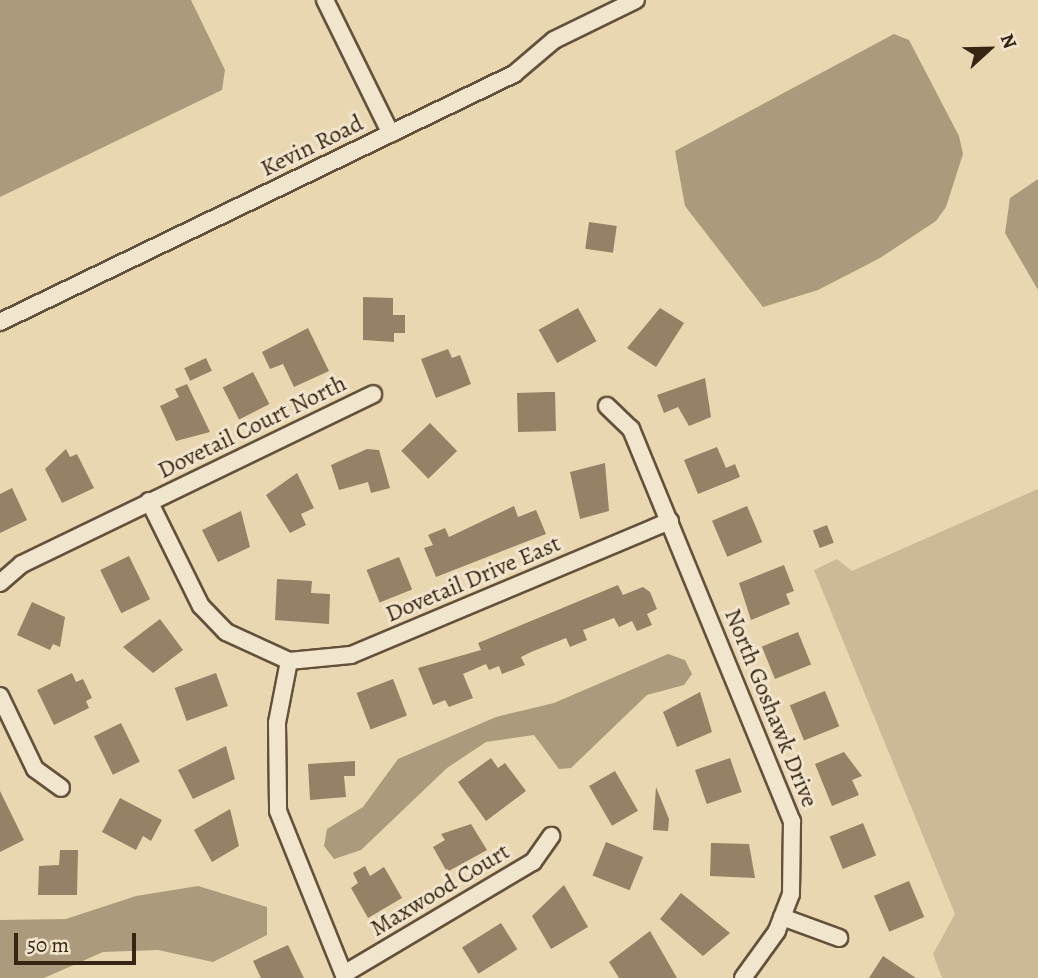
<!DOCTYPE html>
<style>
body{margin:0}
#map{position:relative;width:1038px;height:978px;overflow:hidden;background:#e9d7b2;font-family:Alegreya,serif}
div>[style]{position:absolute}
.green>*{inset:0;background:#cbb997}
.water>*{inset:0;background:#ac9a7c}
.building>*{inset:0;background:#948166;transform-origin:0 0}
.roads{filter:drop-shadow(2px 0 #64513b) drop-shadow(-2px 0 #64513b) drop-shadow(0 2px #64513b) drop-shadow(0 -2px #64513b)}
.street>*{height:16px;margin:-8px;padding:0 8px;transform-origin:8px;border-radius:8px;background:#f1e5cd}
span{translate:-50% -50%;white-space:nowrap;text-align:center;line-height:1.15;-webkit-text-stroke:6px #f1e5cd;paint-order:stroke}
.street-label{font-size:24px;color:#372413}
.north{position:absolute;left:954px;top:14px;width:70px;height:70px;-webkit-text-stroke:5px #f1e5cd;paint-order:stroke;rotate:68deg;font-size:19px;font-weight:700;line-height:28px;text-align:center;color:#372413}
.north::after{content:'';display:block;margin:auto;width:24px;height:32px;background:#372413;clip-path:polygon(50% 0,100% 100%,50% 72%,0 100%)}
.scale{position:absolute;left:14px;top:933px;width:122px;height:32px;box-sizing:border-box;border:4px solid #372413;border-top:0;padding-left:9px;font-size:21px;line-height:24px;white-space:nowrap;color:#372413;-webkit-text-stroke:5px #f1e5cd;paint-order:stroke}
</style>
<div id="map">
<div class="green">
<div style="clip-path:polygon(1038px 489px,1038px 978px,942px 978px,933px 954px,955px 914px,814px 570px,837px 559px,852px 571px)"></div>
</div>
<div class="water">
<div style="clip-path:polygon(0 0,191px 0,225px 70px,222px 90px,0 197px)"></div>
<div style="clip-path:polygon(894px 34px,909px 40px,959px 136px,963px 154px,946px 207px,936px 221px,880px 258px,818px 290px,763px 307px,685px 206px,675px 151px)"></div>
<div style="clip-path:polygon(1038px 179px,1038px 290px,1005px 233px,1010px 198px)"></div>
<div style="clip-path:polygon(668px 654px,685px 660px,692px 674px,684px 685px,647px 695px,571px 768px,559px 769px,534px 735px,486px 742px,447px 768px,361px 850px,334px 859px,324px 846px,327px 829px,363px 807px,398px 759px,496px 717px,554px 703px)"></div>
<div style="clip-path:polygon(198px 886px,267px 907px,267px 935px,213px 962px,158px 950px,103px 952px,44px 978px,0 978px,0 920px,66px 919px,136px 896px)"></div>
</div>
<div class="building">
<div style="left:589px;top:222px;width:28px;height:27px;rotate:8deg"></div>
<div style="clip-path:polygon(363px 297px,393px 298px,393px 315px,405px 315px,405px 333px,394px 333px,394px 342px,363px 340px)"></div>
<div style="left:578px;top:308px;width:38px;height:45px;rotate:61deg"></div>
<div style="clip-path:polygon(660px 308px,684px 323px,656px 367px,627px 348px)"></div>
<div style="clip-path:polygon(308px 328px,329px 371px,294px 387px,283px 364px,270px 369px,262px 352px)"></div>
<div style="clip-path:polygon(448px 349px,452px 358px,460px 355px,471px 384px,436px 398px,421px 359px)"></div>
<div style="left:206px;top:358px;width:14px;height:24px;rotate:65deg"></div>
<div style="left:253px;top:372px;width:36px;height:34px;rotate:63deg"></div>
<div style="clip-path:polygon(705px 378px,711px 417px,689px 426px,678px 407px,664px 413px,657px 395px)"></div>
<div style="clip-path:polygon(187px 384px,210px 432px,176px 441px,160px 406px,179px 397px,175px 389px)"></div>
<div style="clip-path:polygon(548px 392px,555px 392px,556px 431px,518px 432px,517px 393px)"></div>
<div style="left:430px;top:423px;width:39px;height:40px;rotate:46deg"></div>
<div style="clip-path:polygon(717px 447px,726px 468px,735px 464px,740px 477px,698px 494px,684px 460px)"></div>
<div style="clip-path:polygon(66px 449px,70px 457px,77px 454px,94px 488px,62px 503px,45px 469px)"></div>
<div style="clip-path:polygon(367px 449px,379px 450px,390px 488px,371px 493px,368px 482px,339px 490px,331px 465px)"></div>
<div style="clip-path:polygon(605px 463px,609px 511px,580px 519px,570px 472px)"></div>
<div style="clip-path:polygon(297px 473px,314px 508px,301px 514px,306px 525px,290px 533px,266px 495px)"></div>
<div style="clip-path:polygon(12px 488px,27px 520px,0 533px,0 494px)"></div>
<div style="clip-path:polygon(514px 506px,518px 517px,536px 510px,546px 534px,436px 577px,424px 548px,433px 545px,428px 535px,445px 528px,449px 537px)"></div>
<div style="left:747px;top:506px;width:39px;height:38px;rotate:67deg"></div>
<div style="clip-path:polygon(241px 511px,250px 547px,218px 562px,202px 530px)"></div>
<div style="left:827px;top:525px;width:19px;height:15px;rotate:69deg"></div>
<div style="left:129px;top:556px;width:48px;height:32px;rotate:64deg"></div>
<div style="left:399px;top:557px;width:35px;height:35px;rotate:68deg"></div>
<div style="clip-path:polygon(784px 565px,794px 591px,786px 594px,790px 604px,751px 620px,739px 583px)"></div>
<div style="clip-path:polygon(277px 579px,312px 581px,311px 593px,330px 594px,329px 624px,275px 620px)"></div>
<div style="clip-path:polygon(618px 585px,623px 595px,643px 587px,650px 592px,657px 609px,647px 614px,652px 625px,637px 631px,632px 621px,619px 627px,614px 618px,583px 630px,587px 640px,570px 647px,566px 638px,531px 652px,521px 657px,525px 665px,502px 674px,499px 666px,489px 670px,486px 664px,463px 674px,473px 698px,449px 707px,445px 700px,433px 705px,418px 668px,481px 650px,478px 643px)"></div>
<div style="clip-path:polygon(32px 602px,65px 617px,60px 647px,53px 644px,50px 650px,17px 635px)"></div>
<div style="clip-path:polygon(160px 619px,183px 650px,153px 673px,123px 647px)"></div>
<div style="left:798px;top:632px;width:35px;height:39px;rotate:68deg"></div>
<div style="clip-path:polygon(72px 673px,76px 682px,83px 679px,92px 698px,86px 701px,89px 708px,54px 725px,37px 690px)"></div>
<div style="left:216px;top:673px;width:35px;height:44px;rotate:70deg"></div>
<div style="left:393px;top:679px;width:39px;height:39px;rotate:69deg"></div>
<div style="left:825px;top:691px;width:38px;height:38px;rotate:68deg"></div>
<div style="clip-path:polygon(700px 692px,712px 732px,677px 747px,663px 712px)"></div>
<div style="left:121px;top:723px;width:43px;height:30px;rotate:64deg"></div>
<div style="clip-path:polygon(226px 746px,235px 779px,193px 799px,178px 770px)"></div>
<div style="clip-path:polygon(844px 752px,862px 776px,852px 780px,859px 795px,832px 806px,815px 764px)"></div>
<div style="clip-path:polygon(491px 758px,498px 768px,505px 763px,526px 791px,486px 821px,458px 782px)"></div>
<div style="left:730px;top:758px;width:36px;height:37px;rotate:71deg"></div>
<div style="clip-path:polygon(355px 761px,355px 776px,344px 776px,346px 797px,310px 800px,308px 764px)"></div>
<div style="left:615px;top:771px;width:46px;height:30px;rotate:60deg"></div>
<div style="clip-path:polygon(656px 787px,669px 819px,668px 831px,653px 830px)"></div>
<div style="clip-path:polygon(0 791px,24px 840px,0 852px)"></div>
<div style="clip-path:polygon(120px 798px,162px 820px,151px 841px,143px 836px,136px 850px,102px 832px)"></div>
<div style="clip-path:polygon(230px 809px,239px 846px,212px 862px,194px 830px)"></div>
<div style="left:863px;top:823px;width:35px;height:36px;rotate:68deg"></div>
<div style="clip-path:polygon(471px 824px,487px 850px,447px 872px,433px 847px,445px 840px,441px 834px)"></div>
<div style="left:606px;top:842px;width:40px;height:36px;rotate:22deg"></div>
<div style="clip-path:polygon(711px 843px,749px 844px,755px 878px,710px 876px)"></div>
<div style="clip-path:polygon(60px 850px,78px 850px,77px 895px,38px 895px,39px 866px,59px 865px)"></div>
<div style="clip-path:polygon(365px 866px,370px 876px,384px 867px,402px 898px,368px 918px,351px 888px,358px 883px,353px 873px)"></div>
<div style="left:909px;top:881px;width:39px;height:38px;rotate:67deg"></div>
<div style="clip-path:polygon(564px 885px,588px 927px,551px 949px,532px 916px)"></div>
<div style="clip-path:polygon(681px 893px,730px 933px,703px 956px,660px 919px)"></div>
<div style="left:501px;top:923px;width:31px;height:46px;rotate:58deg"></div>
<div style="clip-path:polygon(650px 931px,677px 978px,619px 978px,609px 962px)"></div>
<div style="clip-path:polygon(288px 945px,304px 978px,261px 978px,253px 961px)"></div>
<div style="clip-path:polygon(883px 956px,916px 978px,869px 978px)"></div>
</div>
<div class="roads">
<div class="street">
<div style="left:325px;top:0;width:149px;rotate:63.8deg"></div>
<div style="left:0;top:322px;width:571px;rotate:-25.76deg"></div>
<div style="left:514px;top:74px;width:52px;rotate:-40.4deg"></div>
<div style="left:554px;top:40px;width:91px;rotate:-26deg"></div>
<div style="left:607px;top:406px;width:33px;rotate:44deg"></div>
<div style="left:631px;top:429px;width:424px;rotate:67.7deg"></div>
<div style="left:792px;top:821px;width:73px;rotate:90.8deg"></div>
<div style="left:791px;top:894px;width:40px;rotate:111deg"></div>
<div style="left:777px;top:931px;width:58px;rotate:125.9deg"></div>
<div style="left:149px;top:501px;width:117px;rotate:63.7deg"></div>
<div style="left:201px;top:606px;width:36px;rotate:46deg"></div>
<div style="left:226px;top:632px;width:69px;rotate:24.7deg"></div>
<div style="left:289px;top:661px;width:62px;rotate:-5.5deg"></div>
<div style="left:351px;top:655px;width:346px;rotate:-22.8deg"></div>
<div style="left:0;top:583px;width:29px;rotate:-41deg"></div>
<div style="left:22px;top:564px;width:390px;rotate:-25.8deg"></div>
<div style="left:289px;top:661px;width:63px;rotate:101deg"></div>
<div style="left:277px;top:723px;width:88px;rotate:89.3deg"></div>
<div style="left:278px;top:811px;width:180px;rotate:68.1deg"></div>
<div style="left:0;top:696px;width:81px;rotate:64.4deg"></div>
<div style="left:35px;top:769px;width:32px;rotate:36deg"></div>
<div style="left:782px;top:917px;width:61px;rotate:20.2deg"></div>
<div style="left:344px;top:974px;width:220px;rotate:-30.7deg"></div>
<div style="left:533px;top:862px;width:32px;rotate:-55deg"></div>
</div>
</div>
<div class="street-label">
<span style="left:312px;top:146px;rotate:-26deg">Kevin Road</span>
<span style="left:252px;top:427px;rotate:-26deg">Dovetail Court North</span>
<span style="left:473px;top:579px;rotate:-23deg">Dovetail Drive East</span>
<span style="left:771px;top:708px;rotate:68deg">North Goshawk Drive</span>
<span style="left:440px;top:890px;rotate:-31deg">Maxwood Court</span>
</div>
<div class="north">N</div>
<div class="scale">50 m</div>
</div>
